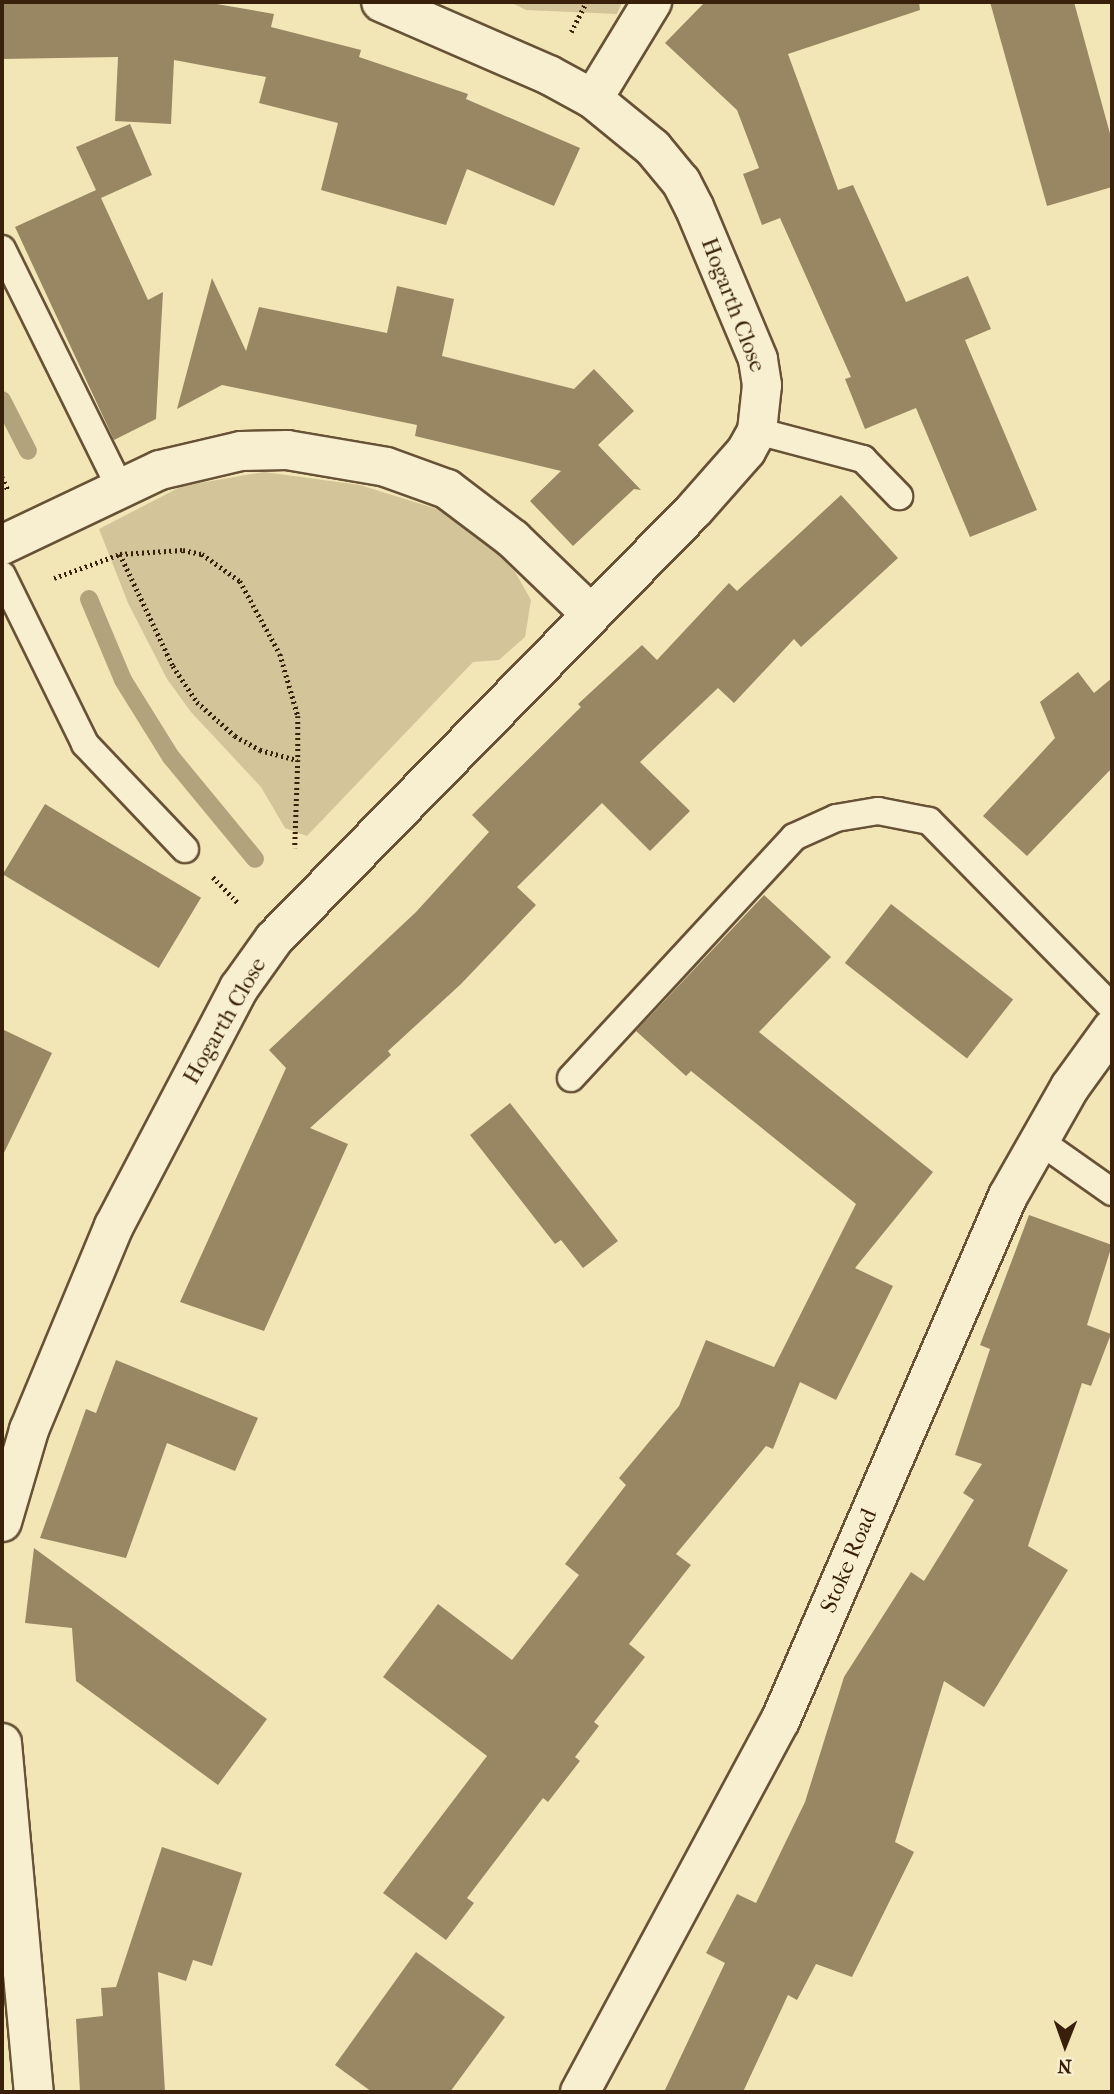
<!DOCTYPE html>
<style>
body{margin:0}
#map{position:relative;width:1114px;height:2094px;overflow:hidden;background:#f2e6b7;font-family:"IM FELL French Canon",serif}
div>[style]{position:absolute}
.green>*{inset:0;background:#d3c49a}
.stream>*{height:18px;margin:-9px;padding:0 9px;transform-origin:9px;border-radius:9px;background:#b3a37d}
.building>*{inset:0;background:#998764;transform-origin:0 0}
.path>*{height:4.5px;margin-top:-2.25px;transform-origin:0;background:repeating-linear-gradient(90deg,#39200b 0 2px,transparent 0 5.5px)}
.roads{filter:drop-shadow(2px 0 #675236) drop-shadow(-2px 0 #675236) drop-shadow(0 2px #675236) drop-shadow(0 -2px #675236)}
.service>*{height:26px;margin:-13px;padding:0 13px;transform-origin:13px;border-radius:13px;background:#f7efd0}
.minor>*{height:38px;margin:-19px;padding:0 19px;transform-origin:19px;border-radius:19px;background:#f7efd0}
.tertiary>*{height:38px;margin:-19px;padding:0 19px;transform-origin:19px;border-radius:19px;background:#f7efd0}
span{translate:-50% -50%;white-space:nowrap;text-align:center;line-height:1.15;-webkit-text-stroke:7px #f7efd0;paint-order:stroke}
.street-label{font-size:23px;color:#39200b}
.frame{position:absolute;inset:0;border:4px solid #39200b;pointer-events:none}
.north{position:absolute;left:1030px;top:2010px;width:70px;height:70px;-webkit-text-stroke:5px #f7efd0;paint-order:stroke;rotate:181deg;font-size:19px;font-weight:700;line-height:28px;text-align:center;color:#39200b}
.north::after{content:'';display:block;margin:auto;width:24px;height:32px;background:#39200b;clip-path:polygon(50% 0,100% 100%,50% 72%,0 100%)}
</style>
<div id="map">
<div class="green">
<div style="clip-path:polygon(510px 2px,622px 2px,617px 14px,526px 10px)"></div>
<div style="clip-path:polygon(264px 472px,360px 485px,437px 509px,493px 549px,515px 572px,531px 600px,525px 637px,499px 660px,473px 662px,307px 836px,285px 828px,261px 787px,191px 712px,167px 679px,128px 603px,99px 529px,182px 486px)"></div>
</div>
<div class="stream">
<div style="left:2px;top:400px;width:57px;rotate:63deg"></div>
<div style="left:89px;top:599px;width:88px;rotate:67.2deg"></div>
<div style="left:123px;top:680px;width:91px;rotate:58.1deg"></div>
<div style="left:171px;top:757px;width:132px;rotate:50.5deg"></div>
</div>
<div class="building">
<div style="clip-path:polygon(2px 2px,205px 2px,274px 14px,271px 27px,361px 50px,359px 57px,468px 94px,466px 99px,580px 148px,554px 206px,467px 169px,446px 225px,321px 190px,338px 123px,259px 103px,266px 77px,174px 60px,171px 124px,115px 121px,118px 57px,2px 59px)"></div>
<div style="clip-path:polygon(705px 2px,919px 2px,920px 10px,788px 54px,838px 190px,853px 185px,906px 302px,968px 276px,991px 329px,965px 340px,1037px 510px,970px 537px,916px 408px,865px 429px,845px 379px,851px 377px,780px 218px,762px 225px,743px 174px,759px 168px,737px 110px,665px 43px)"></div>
<div style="clip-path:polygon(990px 2px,1074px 2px,1112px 141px,1112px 187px,1047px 206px)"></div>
<div style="clip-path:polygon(130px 124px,152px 175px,101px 198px,148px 300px,163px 292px,156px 419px,114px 440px,15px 227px,96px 190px,76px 147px)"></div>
<div style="clip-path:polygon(212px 278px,246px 351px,259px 307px,387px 333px,397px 286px,454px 299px,442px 356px,574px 389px,594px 369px,634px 411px,598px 445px,641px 490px,634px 489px,573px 546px,530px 501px,561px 471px,415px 436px,417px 425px,222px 385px,177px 409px)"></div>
<div style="clip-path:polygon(841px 495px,898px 558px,801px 647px,794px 639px,734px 703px,718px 688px,640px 762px,690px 811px,650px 851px,602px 803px,517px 887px,536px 905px,461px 984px,388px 1051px,391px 1055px,310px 1128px,348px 1144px,264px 1331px,180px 1302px,286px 1068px,269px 1050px,416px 912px,489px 832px,472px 815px,581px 707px,578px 704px,642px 645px,657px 660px,729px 583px,737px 591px)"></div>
<div style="clip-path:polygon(1078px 672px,1094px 693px,1112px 678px,1112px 768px,1027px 856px,983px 816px,1055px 738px,1040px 702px)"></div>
<div style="left:45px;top:804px;width:182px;height:82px;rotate:31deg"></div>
<div style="clip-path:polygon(764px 895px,831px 957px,759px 1032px,933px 1172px,855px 1268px,893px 1286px,836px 1400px,800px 1382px,773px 1449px,766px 1446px,676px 1554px,691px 1565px,629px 1644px,645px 1657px,594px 1722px,599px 1726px,575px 1757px,580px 1761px,548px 1802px,543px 1798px,467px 1898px,474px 1903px,446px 1940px,383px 1893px,487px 1756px,383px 1677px,438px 1604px,512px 1660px,579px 1575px,565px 1564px,626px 1485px,619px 1478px,679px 1406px,706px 1340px,774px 1367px,856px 1204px,691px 1071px,686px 1076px,636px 1031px)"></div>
<div style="left:891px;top:904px;width:155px;height:75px;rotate:38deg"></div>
<div style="clip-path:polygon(2px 1029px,52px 1053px,2px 1157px)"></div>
<div style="clip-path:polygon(510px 1103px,618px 1241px,583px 1268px,561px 1240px,555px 1244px,470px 1135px)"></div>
<div style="clip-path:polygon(1029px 1215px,1112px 1245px,1087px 1325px,1111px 1334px,1091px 1386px,1082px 1383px,1028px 1546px,1068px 1570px,984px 1707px,944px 1681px,895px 1842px,914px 1852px,852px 1977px,816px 1964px,797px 2000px,788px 1995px,743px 2092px,664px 2092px,725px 1963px,706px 1953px,737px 1894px,756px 1903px,805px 1802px,844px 1677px,911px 1572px,924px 1581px,974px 1500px,963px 1493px,982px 1464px,955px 1455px,990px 1349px,980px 1345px)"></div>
<div style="clip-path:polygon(116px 1360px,258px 1418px,235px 1471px,167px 1443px,126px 1558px,40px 1538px,86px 1409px,96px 1413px)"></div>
<div style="clip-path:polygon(34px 1548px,267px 1719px,218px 1785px,76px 1681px,72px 1628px,25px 1623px)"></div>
<div style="clip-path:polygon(162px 1847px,242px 1873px,212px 1966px,193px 1960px,186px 1981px,158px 1972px,165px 2092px,80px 2092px,76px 2019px,103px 2016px,101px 1988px,116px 1987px)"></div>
<div style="clip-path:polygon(416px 1952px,505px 2017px,450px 2092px,372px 2092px,335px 2065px)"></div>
</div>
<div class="path">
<div style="left:571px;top:32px;width:34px;rotate:-63deg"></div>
<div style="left:2px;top:477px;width:14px;rotate:65deg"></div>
<div style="left:120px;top:554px;width:63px;rotate:-3.6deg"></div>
<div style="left:183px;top:550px;width:19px;rotate:12deg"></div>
<div style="left:202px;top:554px;width:47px;rotate:35.4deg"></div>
<div style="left:240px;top:581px;width:83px;rotate:61.3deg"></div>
<div style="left:280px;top:654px;width:65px;rotate:73.8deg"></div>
<div style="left:298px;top:716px;width:44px;rotate:90deg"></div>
<div style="left:54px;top:578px;width:70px;rotate:-20deg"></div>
<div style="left:120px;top:554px;width:124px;rotate:64.7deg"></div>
<div style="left:173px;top:666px;width:43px;rotate:56.3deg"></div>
<div style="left:197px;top:702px;width:51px;rotate:41.8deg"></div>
<div style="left:235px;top:736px;width:29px;rotate:29deg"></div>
<div style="left:260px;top:750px;width:39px;rotate:15deg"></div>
<div style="left:298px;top:760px;width:88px;rotate:92deg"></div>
<div style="left:213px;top:877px;width:37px;rotate:46deg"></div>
</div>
<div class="roads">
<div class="service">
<div style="left:2px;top:249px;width:264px;rotate:63.7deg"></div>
<div style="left:757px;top:431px;width:110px;rotate:14.8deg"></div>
<div style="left:863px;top:459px;width:52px;rotate:45.8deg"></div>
<div style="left:2px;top:575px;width:188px;rotate:63.8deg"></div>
<div style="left:85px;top:744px;width:145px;rotate:46.4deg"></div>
<div style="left:571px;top:1078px;width:328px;rotate:-47.2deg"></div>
<div style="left:794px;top:837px;width:46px;rotate:-24.3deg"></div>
<div style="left:836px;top:818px;width:43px;rotate:-9.5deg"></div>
<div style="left:878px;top:811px;width:52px;rotate:11.1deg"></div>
<div style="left:929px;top:821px;width:261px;rotate:45.5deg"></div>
<div style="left:1037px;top:1139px;width:92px;rotate:35.2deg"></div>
</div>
<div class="minor">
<div style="left:593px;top:99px;width:114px;rotate:-58.7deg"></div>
<div style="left:2px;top:545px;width:175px;rotate:-25.4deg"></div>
<div style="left:160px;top:470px;width:83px;rotate:-13.2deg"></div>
<div style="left:241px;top:451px;width:46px;rotate:-1.2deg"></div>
<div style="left:287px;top:450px;width:100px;rotate:9.7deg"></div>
<div style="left:386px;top:467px;width:65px;rotate:19.8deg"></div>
<div style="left:447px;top:489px;width:83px;rotate:37.1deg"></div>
<div style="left:513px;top:539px;width:107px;rotate:43.9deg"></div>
<div style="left:2px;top:1522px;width:96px;rotate:-73.6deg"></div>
<div style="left:29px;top:1430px;width:221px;rotate:-67.4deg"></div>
<div style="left:114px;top:1226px;width:269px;rotate:-62.3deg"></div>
<div style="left:239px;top:988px;width:60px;rotate:-54.5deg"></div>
<div style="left:274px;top:939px;width:600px;rotate:-45.61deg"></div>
<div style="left:694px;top:510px;width:79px;rotate:-48.6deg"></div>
<div style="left:746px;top:451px;width:23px;rotate:-61deg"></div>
<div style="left:757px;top:431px;width:46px;rotate:-83.8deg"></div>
<div style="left:762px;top:385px;width:26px;rotate:-99deg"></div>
<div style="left:758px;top:359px;width:165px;rotate:-112.8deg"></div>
<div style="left:694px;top:207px;width:28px;rotate:-117deg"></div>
<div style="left:681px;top:182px;width:44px;rotate:-129.5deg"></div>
<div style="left:653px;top:148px;width:77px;rotate:-140.8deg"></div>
<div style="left:593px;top:99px;width:50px;rotate:-151.4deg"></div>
<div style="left:549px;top:75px;width:183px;rotate:-156.5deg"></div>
<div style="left:2px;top:1743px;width:350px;rotate:84.8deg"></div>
</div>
<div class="tertiary">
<div style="left:580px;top:2092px;width:421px;rotate:-61.7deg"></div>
<div style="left:780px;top:1721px;width:572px;rotate:-66.53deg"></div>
<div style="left:1008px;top:1196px;width:125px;rotate:-60.4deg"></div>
<div style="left:1070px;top:1087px;width:72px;rotate:-54.1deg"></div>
</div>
</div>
<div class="street-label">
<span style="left:733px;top:305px;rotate:69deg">Hogarth Close</span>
<span style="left:225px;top:1021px;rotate:-60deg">Hogarth Close</span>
<span style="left:849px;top:1561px;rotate:-67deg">Stoke Road</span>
</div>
<div class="frame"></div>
<div class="north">N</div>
</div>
